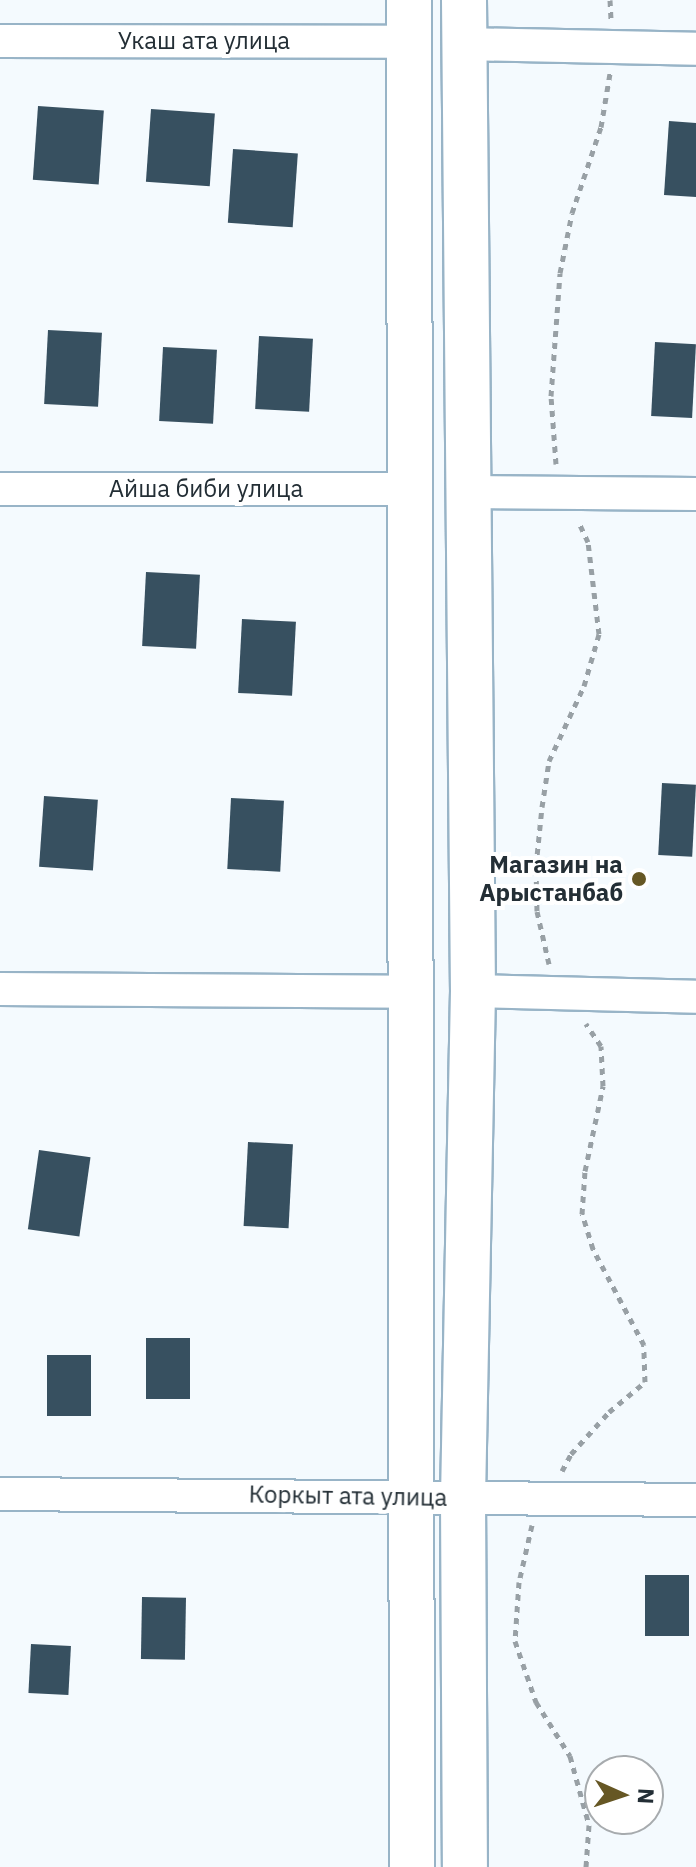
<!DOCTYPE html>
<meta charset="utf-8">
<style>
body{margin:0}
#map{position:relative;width:696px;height:1867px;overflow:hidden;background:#f4fafe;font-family:"IBM Plex Sans",sans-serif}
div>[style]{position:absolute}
.building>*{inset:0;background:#375060;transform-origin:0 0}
.path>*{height:5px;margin-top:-2.5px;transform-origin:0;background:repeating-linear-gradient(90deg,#98a0a5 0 6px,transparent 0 12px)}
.roads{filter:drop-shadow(2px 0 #98b4c7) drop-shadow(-2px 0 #98b4c7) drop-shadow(0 2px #98b4c7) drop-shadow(0 -2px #98b4c7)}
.street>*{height:32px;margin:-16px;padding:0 16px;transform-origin:16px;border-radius:16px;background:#fff}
.secondary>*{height:44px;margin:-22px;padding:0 22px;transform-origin:22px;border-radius:22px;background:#fff}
.dots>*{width:22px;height:22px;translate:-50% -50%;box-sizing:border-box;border:4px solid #fff;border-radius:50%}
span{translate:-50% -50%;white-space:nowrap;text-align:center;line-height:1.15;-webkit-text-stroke:8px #fff;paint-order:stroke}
.street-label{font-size:24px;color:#232e35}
.poi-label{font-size:24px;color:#232e35;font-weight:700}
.right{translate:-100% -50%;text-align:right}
.north{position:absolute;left:584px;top:1755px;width:80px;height:80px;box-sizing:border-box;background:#fff;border:2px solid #a7abae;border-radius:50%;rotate:93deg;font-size:22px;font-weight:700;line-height:32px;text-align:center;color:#232e35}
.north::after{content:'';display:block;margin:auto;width:28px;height:36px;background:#665724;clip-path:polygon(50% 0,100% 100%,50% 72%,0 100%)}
</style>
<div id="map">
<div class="building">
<div style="left:38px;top:106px;width:66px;height:74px;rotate:4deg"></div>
<div style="left:151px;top:109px;width:64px;height:73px;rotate:4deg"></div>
<div style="clip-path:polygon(669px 121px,696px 123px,696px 197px,664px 195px)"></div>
<div style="left:233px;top:149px;width:65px;height:74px;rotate:4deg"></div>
<div style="left:48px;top:330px;width:54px;height:74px;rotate:3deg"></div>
<div style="left:259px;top:336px;width:54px;height:73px;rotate:3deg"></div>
<div style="left:655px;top:342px;width:41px;height:74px;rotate:3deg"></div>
<div style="left:163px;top:347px;width:54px;height:74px;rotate:3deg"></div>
<div style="left:146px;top:572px;width:54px;height:74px;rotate:3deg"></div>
<div style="left:242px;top:619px;width:54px;height:74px;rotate:3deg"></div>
<div style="left:662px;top:783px;width:34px;height:72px;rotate:3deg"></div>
<div style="left:44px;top:796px;width:54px;height:71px;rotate:4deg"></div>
<div style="left:231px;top:798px;width:53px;height:71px;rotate:3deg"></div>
<div style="left:248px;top:1142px;width:45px;height:84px;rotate:3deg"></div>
<div style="left:39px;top:1150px;width:52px;height:80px;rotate:8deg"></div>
<div style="left:146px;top:1338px;width:44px;height:61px"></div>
<div style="left:47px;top:1355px;width:44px;height:61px"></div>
<div style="left:645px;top:1575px;width:44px;height:61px"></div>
<div style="left:142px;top:1597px;width:44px;height:62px;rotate:1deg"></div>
<div style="left:31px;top:1644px;width:40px;height:49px;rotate:3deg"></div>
</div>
<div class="path">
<div style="left:610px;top:0;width:19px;rotate:87deg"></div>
<div style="left:556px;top:464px;width:68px;rotate:-94.2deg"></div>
<div style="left:551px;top:396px;width:123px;rotate:-85.8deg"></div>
<div style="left:560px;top:273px;width:61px;rotate:-78.7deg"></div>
<div style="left:572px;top:213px;width:91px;rotate:-71.4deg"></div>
<div style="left:601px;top:127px;width:55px;rotate:-80.5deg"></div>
<div style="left:549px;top:964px;width:54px;rotate:-102.8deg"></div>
<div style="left:537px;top:911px;width:45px;rotate:-91.3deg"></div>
<div style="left:536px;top:866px;width:59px;rotate:-84.2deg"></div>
<div style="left:542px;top:807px;width:47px;rotate:-81.3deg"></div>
<div style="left:549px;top:761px;width:83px;rotate:-65deg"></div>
<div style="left:584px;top:686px;width:54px;rotate:-73.9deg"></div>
<div style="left:599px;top:634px;width:93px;rotate:-96.8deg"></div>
<div style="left:588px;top:542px;width:23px;rotate:-115deg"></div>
<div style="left:562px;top:1471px;width:19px;rotate:-62deg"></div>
<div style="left:571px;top:1454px;width:57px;rotate:-47.9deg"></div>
<div style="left:609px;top:1412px;width:47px;rotate:-39.8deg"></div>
<div style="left:645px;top:1382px;width:37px;rotate:-92deg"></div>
<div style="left:644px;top:1345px;width:109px;rotate:-118deg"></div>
<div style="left:593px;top:1249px;width:37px;rotate:-107deg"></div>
<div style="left:582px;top:1214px;width:43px;rotate:-86deg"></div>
<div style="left:585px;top:1171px;width:87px;rotate:-78deg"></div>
<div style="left:603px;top:1086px;width:40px;rotate:-92.9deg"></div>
<div style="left:601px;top:1046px;width:27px;rotate:-124deg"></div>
<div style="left:532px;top:1525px;width:58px;rotate:102.8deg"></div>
<div style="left:519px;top:1582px;width:59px;rotate:93.9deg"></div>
<div style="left:515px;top:1641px;width:65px;rotate:71deg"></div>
<div style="left:536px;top:1702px;width:64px;rotate:57.8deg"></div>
<div style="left:570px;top:1756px;width:72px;rotate:74.6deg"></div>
<div style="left:589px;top:1825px;width:42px;rotate:94.1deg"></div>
</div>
<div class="roads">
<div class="street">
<div style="left:0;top:41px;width:408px;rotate:0.1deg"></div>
<div style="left:464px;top:44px;width:232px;rotate:1.2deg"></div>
<div style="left:0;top:489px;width:413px"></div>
<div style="left:466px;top:492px;width:230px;rotate:0.5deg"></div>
<div style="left:0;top:989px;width:411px;rotate:0.4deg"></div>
<div style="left:473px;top:991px;width:223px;rotate:1.5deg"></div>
<div style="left:0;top:1494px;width:696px;rotate:0.49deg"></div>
</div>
<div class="secondary">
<div style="left:409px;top:0;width:1867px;rotate:89.91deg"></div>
<div style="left:464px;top:0;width:991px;rotate:89.48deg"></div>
<div style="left:473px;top:991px;width:507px;rotate:91.13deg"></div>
<div style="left:463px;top:1498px;width:369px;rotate:89.7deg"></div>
</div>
</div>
<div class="dots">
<div style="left:639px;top:879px;background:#665724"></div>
</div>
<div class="street-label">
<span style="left:204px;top:41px">Укаш ата улица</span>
<span style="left:206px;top:489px">Айша биби улица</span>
<span style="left:348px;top:1496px;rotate:1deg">Коркыт ата улица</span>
</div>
<div class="poi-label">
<span class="right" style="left:623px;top:879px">Магазин на<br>Арыстанбаб</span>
</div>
<div class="north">N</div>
</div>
